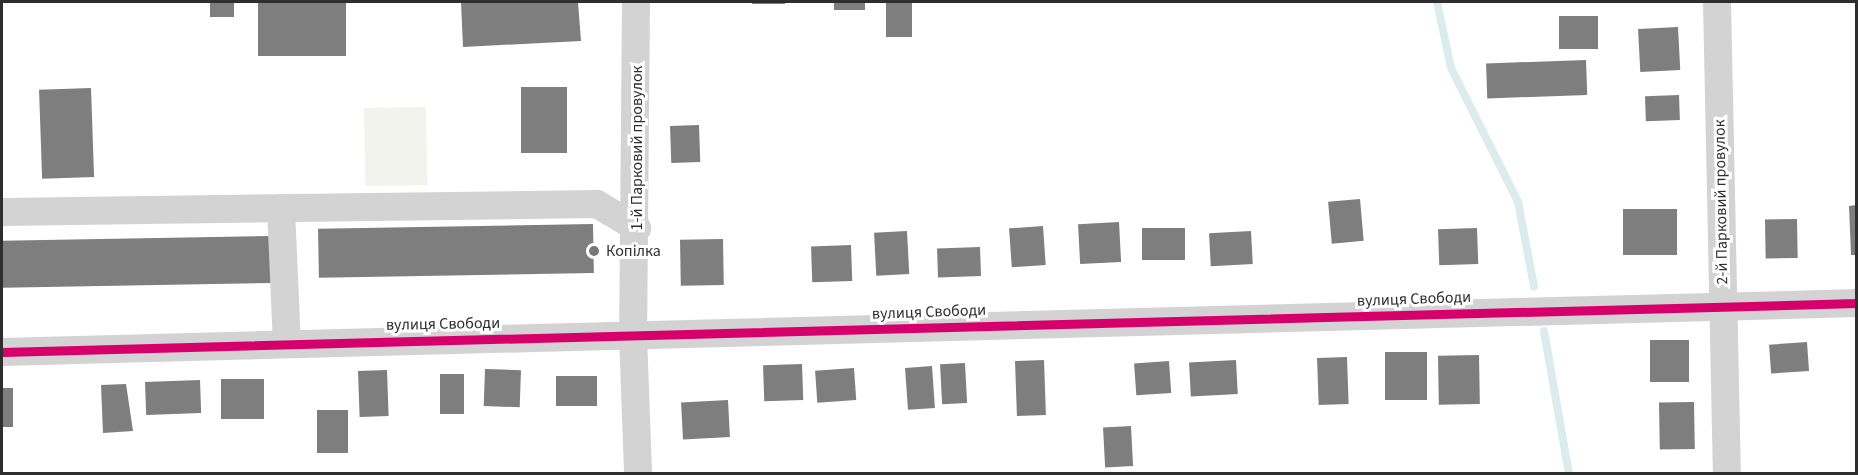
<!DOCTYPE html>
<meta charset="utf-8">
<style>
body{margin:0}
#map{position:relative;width:1858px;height:475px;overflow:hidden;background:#fff;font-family:"Source Sans 3",sans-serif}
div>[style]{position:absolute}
.green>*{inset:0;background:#f1f3ec;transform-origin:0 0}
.stream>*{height:8px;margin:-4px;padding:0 4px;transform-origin:4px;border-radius:4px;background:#dbebee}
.building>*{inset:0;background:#7e7e7e;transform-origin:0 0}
.minor>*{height:28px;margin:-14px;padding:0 14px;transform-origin:14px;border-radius:14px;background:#d3d3d3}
.cycleway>*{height:9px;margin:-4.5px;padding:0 4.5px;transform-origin:4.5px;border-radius:4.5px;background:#d6006c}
.dots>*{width:16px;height:16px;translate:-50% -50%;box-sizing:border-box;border:3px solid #fff;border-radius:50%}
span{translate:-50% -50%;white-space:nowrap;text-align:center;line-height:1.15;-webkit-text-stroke:6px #fff;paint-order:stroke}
.street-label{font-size:16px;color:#2e2e2e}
.poi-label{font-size:16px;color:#2e2e2e}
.left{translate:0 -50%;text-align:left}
.frame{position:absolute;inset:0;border:3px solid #2e2e2e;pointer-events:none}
</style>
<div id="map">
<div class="green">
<div style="left:426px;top:107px;width:78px;height:62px;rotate:89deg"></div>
</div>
<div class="stream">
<div style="left:1437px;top:2px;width:67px;rotate:78deg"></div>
<div style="left:1451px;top:68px;width:150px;rotate:63.4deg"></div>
<div style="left:1518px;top:202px;width:86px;rotate:79.2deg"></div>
<div style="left:1544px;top:331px;width:145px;rotate:80.1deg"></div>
</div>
<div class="building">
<div style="left:210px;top:2px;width:24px;height:15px"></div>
<div style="left:258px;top:2px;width:88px;height:54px"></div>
<div style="clip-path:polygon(461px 2px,578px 2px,581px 41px,463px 47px)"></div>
<div style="left:752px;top:2px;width:33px;height:2px"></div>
<div style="left:834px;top:2px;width:31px;height:8px"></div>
<div style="left:886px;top:2px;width:26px;height:35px"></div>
<div style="left:1559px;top:16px;width:39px;height:33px"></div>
<div style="left:1678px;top:27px;width:43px;height:40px;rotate:87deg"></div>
<div style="left:1586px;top:60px;width:35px;height:100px;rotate:88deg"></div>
<div style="left:521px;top:87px;width:46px;height:66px"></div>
<div style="left:91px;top:88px;width:89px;height:52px;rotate:88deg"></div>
<div style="left:1679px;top:95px;width:25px;height:34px;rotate:88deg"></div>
<div style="left:699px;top:125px;width:37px;height:29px;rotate:88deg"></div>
<div style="left:1360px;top:199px;width:42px;height:32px;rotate:85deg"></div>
<div style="clip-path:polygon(1856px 205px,1856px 255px,1851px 255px,1849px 206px)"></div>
<div style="left:1623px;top:209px;width:54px;height:46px"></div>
<div style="left:1797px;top:219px;width:39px;height:32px;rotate:89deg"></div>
<div style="left:1119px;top:222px;width:40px;height:41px;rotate:87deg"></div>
<div style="left:593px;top:224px;width:49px;height:275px;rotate:89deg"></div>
<div style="left:1043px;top:226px;width:39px;height:34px;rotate:86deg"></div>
<div style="left:1185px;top:228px;width:32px;height:43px;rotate:90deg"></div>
<div style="left:1477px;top:228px;width:36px;height:39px;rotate:88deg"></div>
<div style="left:907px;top:231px;width:43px;height:33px;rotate:87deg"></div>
<div style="left:1251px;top:231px;width:33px;height:42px;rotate:87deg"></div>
<div style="left:271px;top:236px;width:47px;height:269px;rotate:89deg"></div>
<div style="left:723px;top:239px;width:46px;height:43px;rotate:89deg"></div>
<div style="left:851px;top:245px;width:36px;height:40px;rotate:88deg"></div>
<div style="left:980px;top:247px;width:29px;height:43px;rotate:88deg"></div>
<div style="left:1650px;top:340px;width:39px;height:42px"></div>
<div style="left:1807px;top:342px;width:29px;height:38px;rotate:86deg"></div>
<div style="left:1385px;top:352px;width:42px;height:48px"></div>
<div style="left:1479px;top:355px;width:49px;height:41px;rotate:89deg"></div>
<div style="left:1347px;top:357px;width:47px;height:30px;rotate:88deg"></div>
<div style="left:1044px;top:360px;width:55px;height:29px;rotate:88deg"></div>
<div style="left:1236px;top:360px;width:34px;height:47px;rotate:87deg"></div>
<div style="left:1169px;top:361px;width:32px;height:35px;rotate:86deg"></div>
<div style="left:965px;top:363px;width:40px;height:25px;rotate:87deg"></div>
<div style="left:802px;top:364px;width:36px;height:39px;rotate:88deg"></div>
<div style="left:932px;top:366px;width:42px;height:27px;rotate:86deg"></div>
<div style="left:854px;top:368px;width:32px;height:39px;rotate:86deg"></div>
<div style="left:485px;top:369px;width:36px;height:37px;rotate:2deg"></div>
<div style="left:387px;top:370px;width:46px;height:29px;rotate:88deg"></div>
<div style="left:440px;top:374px;width:24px;height:40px"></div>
<div style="left:556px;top:376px;width:41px;height:30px"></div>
<div style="left:221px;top:379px;width:43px;height:40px"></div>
<div style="left:200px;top:380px;width:33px;height:55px;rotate:88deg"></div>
<div style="clip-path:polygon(126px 384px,133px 431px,103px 433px,101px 385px)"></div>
<div style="left:2px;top:388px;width:11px;height:39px"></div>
<div style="left:728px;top:400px;width:37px;height:47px;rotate:87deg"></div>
<div style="left:1694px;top:402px;width:47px;height:35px;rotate:89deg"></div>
<div style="left:317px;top:410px;width:31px;height:43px"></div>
<div style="left:1131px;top:426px;width:40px;height:28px;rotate:87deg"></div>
</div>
<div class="minor">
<div style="left:636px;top:2px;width:333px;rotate:90.5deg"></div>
<div style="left:633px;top:335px;width:139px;rotate:87.9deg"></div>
<div style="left:1717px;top:2px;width:472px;rotate:88.8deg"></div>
<div style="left:281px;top:208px;width:135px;rotate:87.5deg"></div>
<div style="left:2px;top:212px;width:595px;rotate:-0.77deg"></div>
<div style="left:597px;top:204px;width:47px;rotate:31deg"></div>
<div style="left:2px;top:352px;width:1855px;rotate:-1.51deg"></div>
</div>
<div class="cycleway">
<div style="left:2px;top:352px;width:1855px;rotate:-1.51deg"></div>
</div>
<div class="dots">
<div style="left:594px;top:251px;background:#777"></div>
</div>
<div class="street-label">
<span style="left:637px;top:148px;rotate:-90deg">1-й Парковий провулок</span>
<span style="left:1721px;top:202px;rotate:-91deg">2-й Парковий провулок</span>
<span style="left:1414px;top:299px;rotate:-2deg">вулиця Свободи</span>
<span style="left:929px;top:312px;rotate:-2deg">вулиця Свободи</span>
<span style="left:443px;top:324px;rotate:-1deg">вулиця Свободи</span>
</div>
<div class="poi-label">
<span class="left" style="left:606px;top:251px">Копілка</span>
</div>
<div class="frame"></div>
</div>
